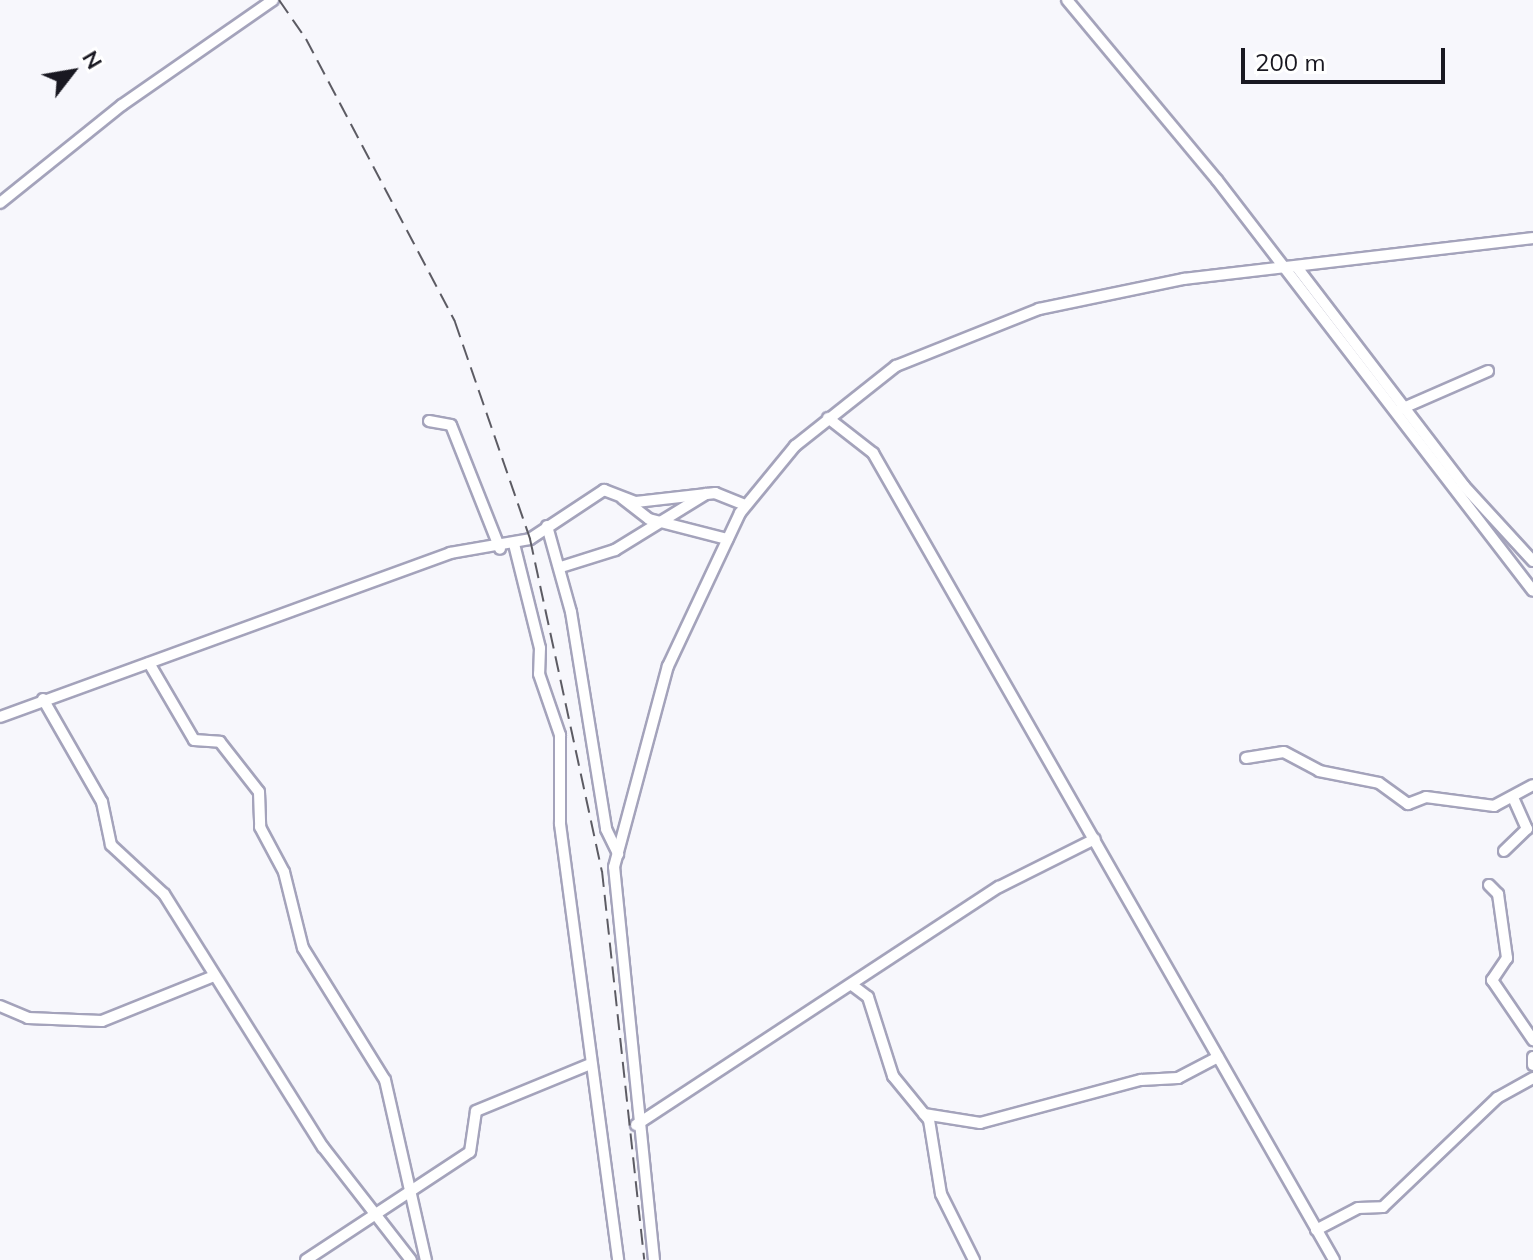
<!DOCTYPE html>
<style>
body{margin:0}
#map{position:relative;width:1533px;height:1260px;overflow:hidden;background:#f7f7fc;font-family:Mulish,sans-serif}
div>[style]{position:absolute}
.roads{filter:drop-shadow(2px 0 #a4a3bb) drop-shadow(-2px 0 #a4a3bb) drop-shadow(0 2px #a4a3bb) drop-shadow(0 -2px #a4a3bb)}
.minor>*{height:10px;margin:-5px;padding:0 5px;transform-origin:5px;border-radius:5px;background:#fff}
.rail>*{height:2px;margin-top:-1px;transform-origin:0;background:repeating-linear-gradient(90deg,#5c5b63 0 16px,transparent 0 24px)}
span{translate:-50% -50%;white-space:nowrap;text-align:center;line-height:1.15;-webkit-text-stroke:7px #fff;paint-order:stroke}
.north{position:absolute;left:32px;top:32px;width:80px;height:80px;-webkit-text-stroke:6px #fff;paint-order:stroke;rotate:59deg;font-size:22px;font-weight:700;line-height:32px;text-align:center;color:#191821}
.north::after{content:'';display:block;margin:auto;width:28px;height:36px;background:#191821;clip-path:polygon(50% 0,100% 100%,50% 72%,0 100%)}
.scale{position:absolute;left:1241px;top:48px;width:204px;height:36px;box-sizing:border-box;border:4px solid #191821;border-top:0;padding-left:10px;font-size:24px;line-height:28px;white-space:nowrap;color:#191821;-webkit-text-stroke:6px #fff;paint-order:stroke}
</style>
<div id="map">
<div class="roads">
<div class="minor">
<div style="left:1067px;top:0;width:234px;rotate:50.2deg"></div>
<div style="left:1217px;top:180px;width:518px;rotate:52.44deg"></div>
<div style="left:0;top:203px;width:156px;rotate:-38.8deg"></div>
<div style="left:122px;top:105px;width:184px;rotate:-34.8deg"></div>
<div style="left:1296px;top:266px;width:277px;rotate:52.6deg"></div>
<div style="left:1464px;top:486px;width:102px;rotate:47.4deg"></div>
<div style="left:1401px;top:409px;width:95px;rotate:-23.6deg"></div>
<div style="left:828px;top:418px;width:57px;rotate:37.9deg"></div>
<div style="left:873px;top:453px;width:929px;rotate:60.26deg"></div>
<div style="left:429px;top:421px;width:22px;rotate:10deg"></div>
<div style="left:451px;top:425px;width:133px;rotate:68.4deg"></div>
<div style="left:622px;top:498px;width:34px;rotate:38deg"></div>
<div style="left:649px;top:519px;width:81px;rotate:14.4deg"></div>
<div style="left:547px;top:526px;width:89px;rotate:74.4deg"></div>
<div style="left:571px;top:612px;width:220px;rotate:80.8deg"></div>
<div style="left:606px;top:829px;width:28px;rotate:64deg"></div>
<div style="left:514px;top:544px;width:107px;rotate:76deg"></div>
<div style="left:540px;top:648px;width:26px;rotate:92deg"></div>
<div style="left:539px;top:674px;width:65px;rotate:71deg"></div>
<div style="left:560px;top:735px;width:89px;rotate:90deg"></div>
<div style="left:560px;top:824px;width:440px;rotate:82.4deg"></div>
<div style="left:561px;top:567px;width:57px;rotate:-17.5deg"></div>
<div style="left:615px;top:550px;width:107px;rotate:-31.6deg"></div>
<div style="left:149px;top:663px;width:89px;rotate:59.7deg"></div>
<div style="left:194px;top:740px;width:26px;rotate:4deg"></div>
<div style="left:220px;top:742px;width:63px;rotate:52deg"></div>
<div style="left:259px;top:792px;width:35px;rotate:88deg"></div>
<div style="left:260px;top:827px;width:51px;rotate:61.9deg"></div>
<div style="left:284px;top:872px;width:78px;rotate:76deg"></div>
<div style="left:303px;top:948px;width:155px;rotate:58.2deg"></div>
<div style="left:385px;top:1080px;width:185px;rotate:77.2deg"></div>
<div style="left:43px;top:699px;width:119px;rotate:60.2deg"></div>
<div style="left:102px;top:802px;width:44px;rotate:78.2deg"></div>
<div style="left:111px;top:845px;width:72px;rotate:42.8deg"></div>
<div style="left:164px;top:894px;width:299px;rotate:57.9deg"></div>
<div style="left:323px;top:1147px;width:143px;rotate:52.1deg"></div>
<div style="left:0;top:717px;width:479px;rotate:-20deg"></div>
<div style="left:450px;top:553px;width:81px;rotate:-9.9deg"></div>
<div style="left:530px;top:539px;width:89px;rotate:-33.5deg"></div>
<div style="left:604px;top:490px;width:34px;rotate:21deg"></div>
<div style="left:636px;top:502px;width:80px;rotate:-6.5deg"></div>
<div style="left:715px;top:493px;width:32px;rotate:22deg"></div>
<div style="left:1246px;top:758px;width:38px;rotate:-9deg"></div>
<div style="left:1284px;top:752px;width:40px;rotate:28deg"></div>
<div style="left:1319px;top:771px;width:61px;rotate:11.3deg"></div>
<div style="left:1379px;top:783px;width:36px;rotate:36deg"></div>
<div style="left:1408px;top:804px;width:19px;rotate:-21deg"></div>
<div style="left:1426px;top:797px;width:69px;rotate:7.5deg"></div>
<div style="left:1494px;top:806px;width:44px;rotate:-28.3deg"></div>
<div style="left:1504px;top:851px;width:32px;rotate:-44deg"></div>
<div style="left:1527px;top:829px;width:35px;rotate:-114deg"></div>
<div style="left:1489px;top:885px;width:13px;rotate:45deg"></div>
<div style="left:1498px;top:894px;width:65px;rotate:82deg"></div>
<div style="left:1507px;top:958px;width:27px;rotate:124deg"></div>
<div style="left:1492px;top:980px;width:73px;rotate:55.7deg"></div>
<div style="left:852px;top:985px;width:20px;rotate:37deg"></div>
<div style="left:868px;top:997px;width:83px;rotate:72.4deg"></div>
<div style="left:893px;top:1076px;width:57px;rotate:50.7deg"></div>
<div style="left:929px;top:1120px;width:75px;rotate:80.8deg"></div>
<div style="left:941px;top:1194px;width:74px;rotate:63.4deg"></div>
<div style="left:0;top:1006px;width:30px;rotate:23deg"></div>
<div style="left:28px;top:1018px;width:74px;rotate:2.3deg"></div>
<div style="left:102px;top:1021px;width:121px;rotate:-21.9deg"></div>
<div style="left:1533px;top:1057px;width:8px;rotate:90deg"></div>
<div style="left:924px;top:1114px;width:57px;rotate:9.1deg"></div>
<div style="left:980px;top:1123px;width:167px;rotate:-15deg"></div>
<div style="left:1141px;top:1080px;width:37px;rotate:-3deg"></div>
<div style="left:1178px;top:1078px;width:45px;rotate:-27.7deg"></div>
<div style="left:636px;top:1125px;width:434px;rotate:-33.3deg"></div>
<div style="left:999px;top:887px;width:107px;rotate:-26.6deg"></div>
<div style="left:1316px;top:1230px;width:47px;rotate:-27.6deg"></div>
<div style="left:1358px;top:1208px;width:25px;rotate:-2deg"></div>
<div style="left:1383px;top:1207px;width:158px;rotate:-43.7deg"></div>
<div style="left:1497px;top:1098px;width:41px;rotate:-29.1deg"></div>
<div style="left:306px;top:1260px;width:196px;rotate:-33.4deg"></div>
<div style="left:470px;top:1152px;width:41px;rotate:-81.7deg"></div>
<div style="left:476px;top:1111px;width:121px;rotate:-22.3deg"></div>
<div style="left:654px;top:1260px;width:395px;rotate:-95.8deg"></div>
<div style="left:614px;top:867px;width:208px;rotate:-75deg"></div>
<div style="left:668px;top:666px;width:169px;rotate:-64.8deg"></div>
<div style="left:740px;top:513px;width:87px;rotate:-50.6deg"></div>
<div style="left:795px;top:446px;width:129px;rotate:-38.4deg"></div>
<div style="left:896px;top:366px;width:154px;rotate:-21.7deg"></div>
<div style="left:1039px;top:309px;width:148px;rotate:-11.7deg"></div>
<div style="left:1184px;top:279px;width:351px;rotate:-6.7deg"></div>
</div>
</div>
<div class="rail">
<div style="left:279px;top:0;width:47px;rotate:55.3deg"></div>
<div style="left:306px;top:39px;width:320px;rotate:62.2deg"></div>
<div style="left:455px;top:322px;width:230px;rotate:70.9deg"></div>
<div style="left:530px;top:539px;width:340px;rotate:77.8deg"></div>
<div style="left:602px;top:871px;width:391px;rotate:83.8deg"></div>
</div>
<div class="north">N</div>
<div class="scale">200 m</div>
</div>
